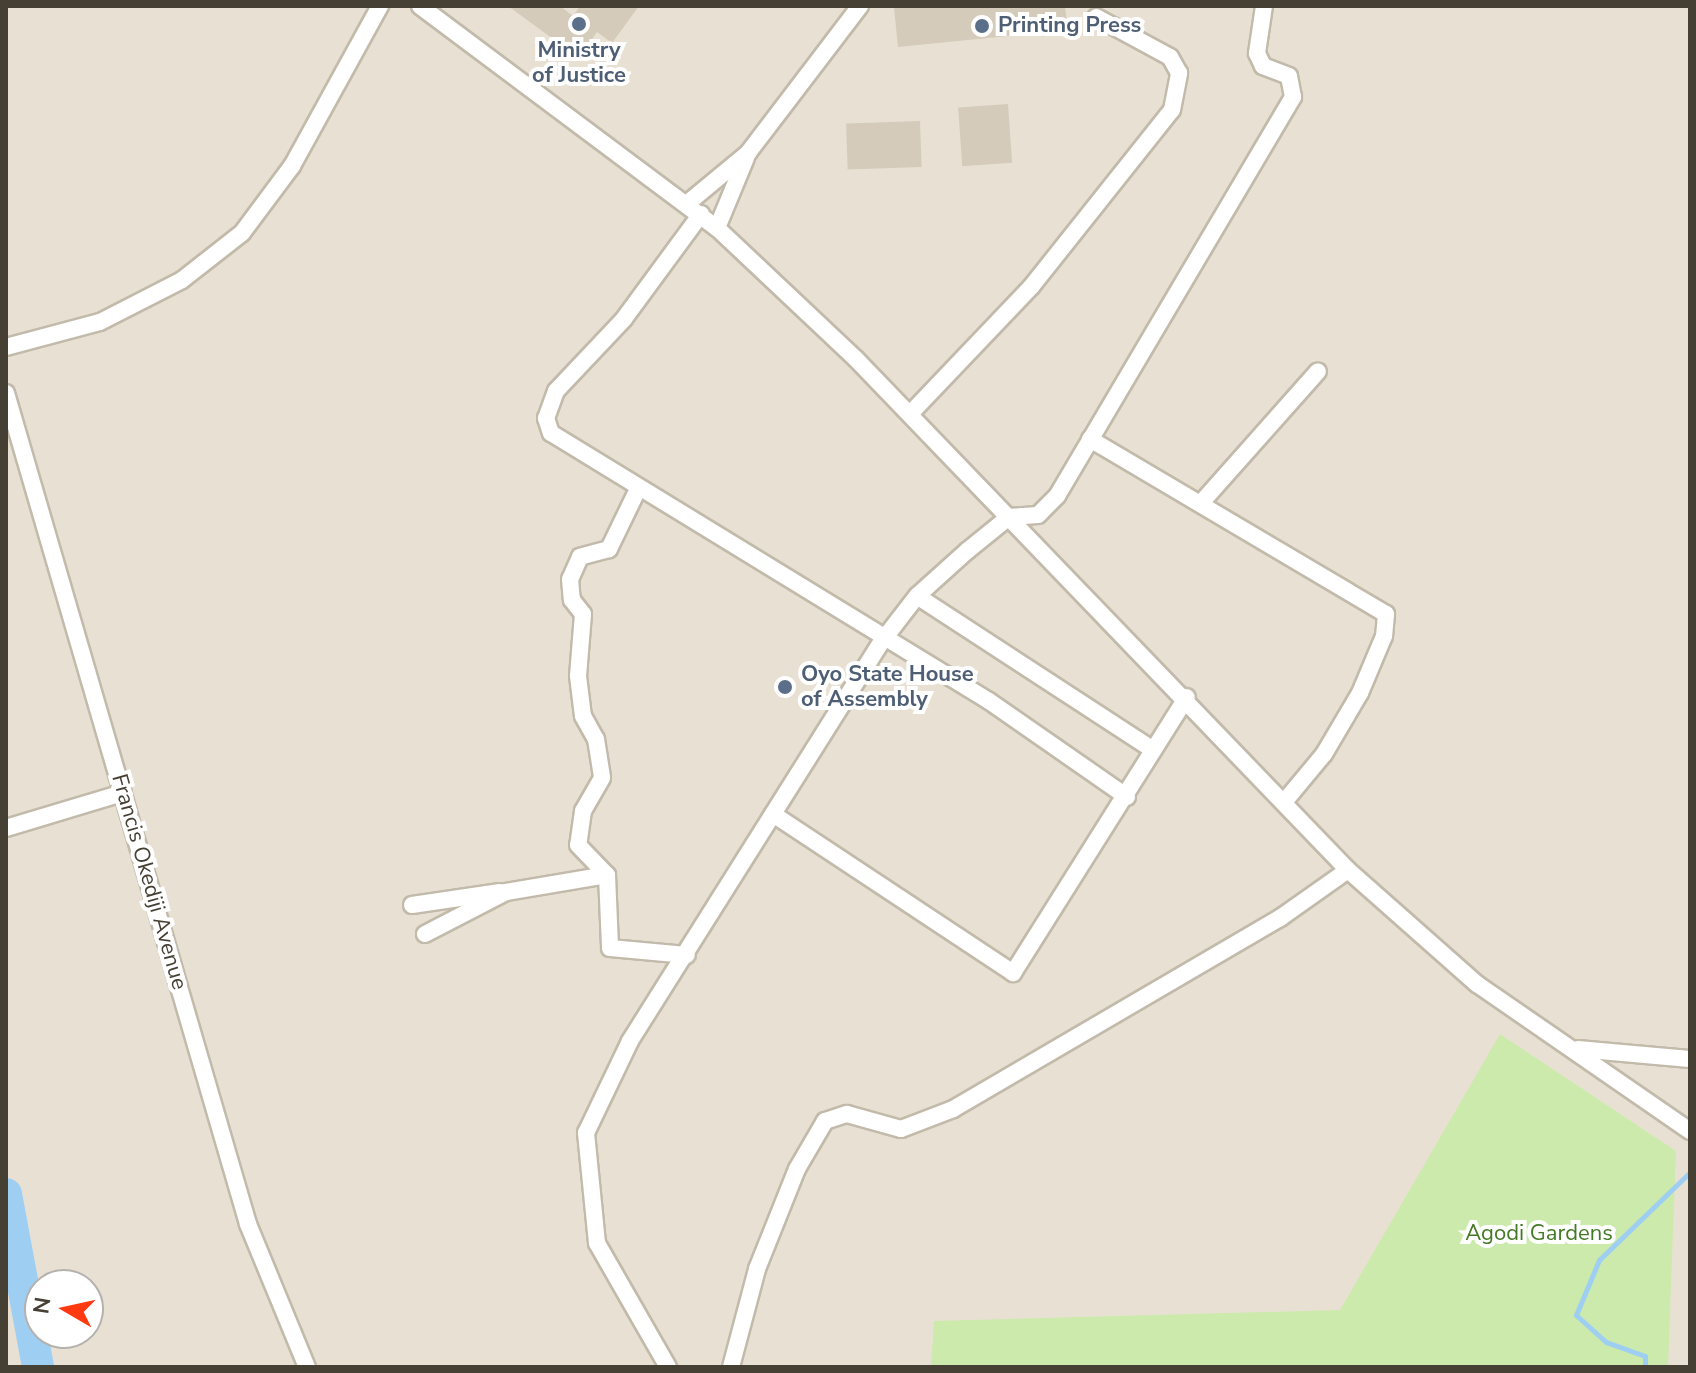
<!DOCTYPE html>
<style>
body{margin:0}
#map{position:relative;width:1696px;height:1373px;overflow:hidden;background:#f3efe5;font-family:"Nunito Sans",sans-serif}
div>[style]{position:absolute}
.residential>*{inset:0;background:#e8e1d3}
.green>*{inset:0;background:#cceaab}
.stream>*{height:5px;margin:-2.5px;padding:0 2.5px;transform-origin:2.5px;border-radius:2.5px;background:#9ecff3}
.river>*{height:32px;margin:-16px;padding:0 16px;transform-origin:16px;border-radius:16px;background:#9ecff3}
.building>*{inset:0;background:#d5cbba;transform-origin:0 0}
.roads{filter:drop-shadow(2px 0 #c2baaa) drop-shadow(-2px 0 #c2baaa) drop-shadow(0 2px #c2baaa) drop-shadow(0 -2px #c2baaa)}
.street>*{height:16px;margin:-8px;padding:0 8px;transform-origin:8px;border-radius:8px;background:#fff}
.dots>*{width:22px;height:22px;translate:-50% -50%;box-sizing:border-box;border:4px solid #fff;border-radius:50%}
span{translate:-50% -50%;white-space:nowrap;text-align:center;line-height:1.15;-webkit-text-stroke:8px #fff;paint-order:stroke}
.service-label{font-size:22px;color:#4e5e75;font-weight:700}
.left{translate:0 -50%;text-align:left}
.street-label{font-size:22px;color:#463f34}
.park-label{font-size:22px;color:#447a25}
.frame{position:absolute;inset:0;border:8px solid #463f34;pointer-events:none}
.north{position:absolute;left:24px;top:1269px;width:80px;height:80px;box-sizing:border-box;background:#fff;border:2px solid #b5b2ae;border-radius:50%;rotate:279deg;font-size:22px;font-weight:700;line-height:32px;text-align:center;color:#463f34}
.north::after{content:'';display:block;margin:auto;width:28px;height:36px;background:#ff3910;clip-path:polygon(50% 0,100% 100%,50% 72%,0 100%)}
</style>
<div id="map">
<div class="residential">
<div style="clip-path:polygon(evenodd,6px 6px,1690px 6px,1690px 1367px,6px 1367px,6px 6px,40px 1285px,88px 1285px,88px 1333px,40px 1333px,40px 1285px)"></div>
</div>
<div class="green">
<div style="clip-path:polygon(1500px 1034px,1676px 1151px,1668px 1367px,931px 1367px,934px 1321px,1340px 1310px)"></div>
</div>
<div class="stream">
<div style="left:1645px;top:1367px;width:11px;rotate:-90deg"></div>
<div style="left:1645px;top:1356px;width:41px;rotate:-160.3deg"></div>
<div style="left:1606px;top:1342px;width:40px;rotate:-138deg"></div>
<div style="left:1576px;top:1315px;width:60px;rotate:-67.3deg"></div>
<div style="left:1599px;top:1260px;width:127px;rotate:-44deg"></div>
</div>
<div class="river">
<div style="left:6px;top:1194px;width:176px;rotate:79.5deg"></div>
</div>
<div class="building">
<div style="clip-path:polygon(508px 6px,560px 6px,573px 16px,580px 6px,639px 6px,612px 43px,597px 32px,579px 58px)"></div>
<div style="clip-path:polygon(909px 6px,1065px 6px,1068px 30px,898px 47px,894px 8px)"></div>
<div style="left:1008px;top:104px;width:59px;height:50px;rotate:86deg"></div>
<div style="left:920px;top:121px;width:46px;height:74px;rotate:88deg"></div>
</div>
<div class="roads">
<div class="street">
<div style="left:420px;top:6px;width:371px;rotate:36.8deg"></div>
<div style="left:717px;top:228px;width:191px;rotate:43.3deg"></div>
<div style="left:856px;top:359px;width:709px;rotate:46.09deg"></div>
<div style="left:1348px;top:870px;width:172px;rotate:41.5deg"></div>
<div style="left:1477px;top:984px;width:259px;rotate:34.6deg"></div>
<div style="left:689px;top:202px;width:77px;rotate:-39.7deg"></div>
<div style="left:748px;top:153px;width:185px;rotate:-52.7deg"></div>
<div style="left:701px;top:214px;width:130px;rotate:126.3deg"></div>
<div style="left:624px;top:319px;width:99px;rotate:133.4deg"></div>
<div style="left:556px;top:391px;width:29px;rotate:110deg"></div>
<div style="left:546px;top:418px;width:16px;rotate:72deg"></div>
<div style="left:551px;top:433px;width:513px;rotate:31.46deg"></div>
<div style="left:989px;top:701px;width:168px;rotate:34.8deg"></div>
<div style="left:717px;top:228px;width:76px;rotate:-67.5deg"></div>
<div style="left:6px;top:347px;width:97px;rotate:-14.9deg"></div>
<div style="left:100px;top:322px;width:92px;rotate:-27.1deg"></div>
<div style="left:182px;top:280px;width:76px;rotate:-38.1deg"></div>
<div style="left:242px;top:233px;width:84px;rotate:-53.3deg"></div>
<div style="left:292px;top:166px;width:183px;rotate:-61.2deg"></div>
<div style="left:6px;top:393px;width:866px;rotate:73.76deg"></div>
<div style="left:248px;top:1224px;width:155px;rotate:67.6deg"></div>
<div style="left:910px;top:414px;width:175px;rotate:-46.4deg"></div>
<div style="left:1031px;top:287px;width:226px;rotate:-51.5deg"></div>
<div style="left:1172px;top:110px;width:38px;rotate:-79deg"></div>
<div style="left:1179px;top:73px;width:18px;rotate:-119deg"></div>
<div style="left:1170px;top:57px;width:84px;rotate:-151.6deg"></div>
<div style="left:1090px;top:439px;width:344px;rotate:30.6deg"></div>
<div style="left:1386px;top:614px;width:22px;rotate:95deg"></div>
<div style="left:1384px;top:636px;width:62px;rotate:112.8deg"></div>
<div style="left:1360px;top:693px;width:71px;rotate:120.5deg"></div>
<div style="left:1324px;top:754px;width:61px;rotate:129.7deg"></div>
<div style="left:638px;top:489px;width:67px;rotate:115.8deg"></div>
<div style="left:609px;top:549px;width:30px;rotate:165deg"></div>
<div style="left:580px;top:557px;width:24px;rotate:114deg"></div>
<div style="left:570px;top:579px;width:21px;rotate:85deg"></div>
<div style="left:572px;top:600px;width:18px;rotate:52deg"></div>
<div style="left:583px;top:614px;width:62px;rotate:94.6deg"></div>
<div style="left:578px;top:676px;width:40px;rotate:82.9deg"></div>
<div style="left:583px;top:716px;width:26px;rotate:61deg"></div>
<div style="left:596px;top:739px;width:39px;rotate:81deg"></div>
<div style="left:602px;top:778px;width:38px;rotate:120deg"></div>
<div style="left:583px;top:811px;width:34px;rotate:98deg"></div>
<div style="left:578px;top:845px;width:42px;rotate:46deg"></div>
<div style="left:607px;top:875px;width:73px;rotate:87.6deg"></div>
<div style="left:610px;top:948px;width:77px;rotate:5.2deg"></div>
<div style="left:1201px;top:503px;width:176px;rotate:-48.4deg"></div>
<div style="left:917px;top:596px;width:282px;rotate:33.1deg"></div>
<div style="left:773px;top:814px;width:288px;rotate:33.5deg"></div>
<div style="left:1013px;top:973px;width:326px;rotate:-57.8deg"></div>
<div style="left:6px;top:828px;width:122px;rotate:-16.7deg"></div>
<div style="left:412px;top:905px;width:89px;rotate:-8.4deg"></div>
<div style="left:425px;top:934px;width:91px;rotate:-27.4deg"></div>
<div style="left:506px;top:892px;width:102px;rotate:-9.6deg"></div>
<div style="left:1578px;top:1049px;width:112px;rotate:5.1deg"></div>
<div style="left:668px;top:1367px;width:143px;rotate:-119.8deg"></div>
<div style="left:597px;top:1243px;width:111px;rotate:-95.7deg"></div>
<div style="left:586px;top:1133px;width:102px;rotate:-64.4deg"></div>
<div style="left:630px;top:1041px;width:474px;rotate:-57.8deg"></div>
<div style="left:883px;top:640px;width:56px;rotate:-52.3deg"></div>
<div style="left:917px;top:596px;width:67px;rotate:-42deg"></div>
<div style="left:967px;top:551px;width:54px;rotate:-39deg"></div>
<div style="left:1009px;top:517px;width:29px;rotate:-4deg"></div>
<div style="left:1038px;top:515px;width:27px;rotate:-45deg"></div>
<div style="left:1057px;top:496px;width:464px;rotate:-59.4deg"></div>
<div style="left:1293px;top:97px;width:21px;rotate:-101deg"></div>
<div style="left:1289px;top:76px;width:28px;rotate:-159deg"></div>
<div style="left:1263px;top:66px;width:14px;rotate:-115deg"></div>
<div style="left:1257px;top:53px;width:48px;rotate:-81.5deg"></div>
<div style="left:731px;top:1367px;width:101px;rotate:-75.1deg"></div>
<div style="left:757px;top:1269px;width:108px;rotate:-68.2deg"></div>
<div style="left:797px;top:1169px;width:56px;rotate:-59.7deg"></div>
<div style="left:825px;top:1121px;width:23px;rotate:-18deg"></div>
<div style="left:847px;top:1114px;width:56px;rotate:15.5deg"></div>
<div style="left:901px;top:1129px;width:56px;rotate:-21deg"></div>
<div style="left:953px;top:1109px;width:379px;rotate:-30.3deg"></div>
<div style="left:1280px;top:918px;width:83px;rotate:-35.2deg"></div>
</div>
</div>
<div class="dots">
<div style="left:579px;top:24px;background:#5c6f8a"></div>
<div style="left:982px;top:26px;background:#5c6f8a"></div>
<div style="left:785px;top:687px;background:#5c6f8a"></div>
</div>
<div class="service-label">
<span class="left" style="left:998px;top:26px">Printing Press</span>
<span style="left:579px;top:63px">Ministry<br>of Justice</span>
<span class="left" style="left:801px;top:687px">Oyo State House<br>of Assembly</span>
</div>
<div class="street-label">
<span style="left:149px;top:882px;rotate:74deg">Francis Okediji Avenue</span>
</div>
<div class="park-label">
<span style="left:1539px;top:1234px">Agodi Gardens</span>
</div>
<div class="frame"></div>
<div class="north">N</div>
</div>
